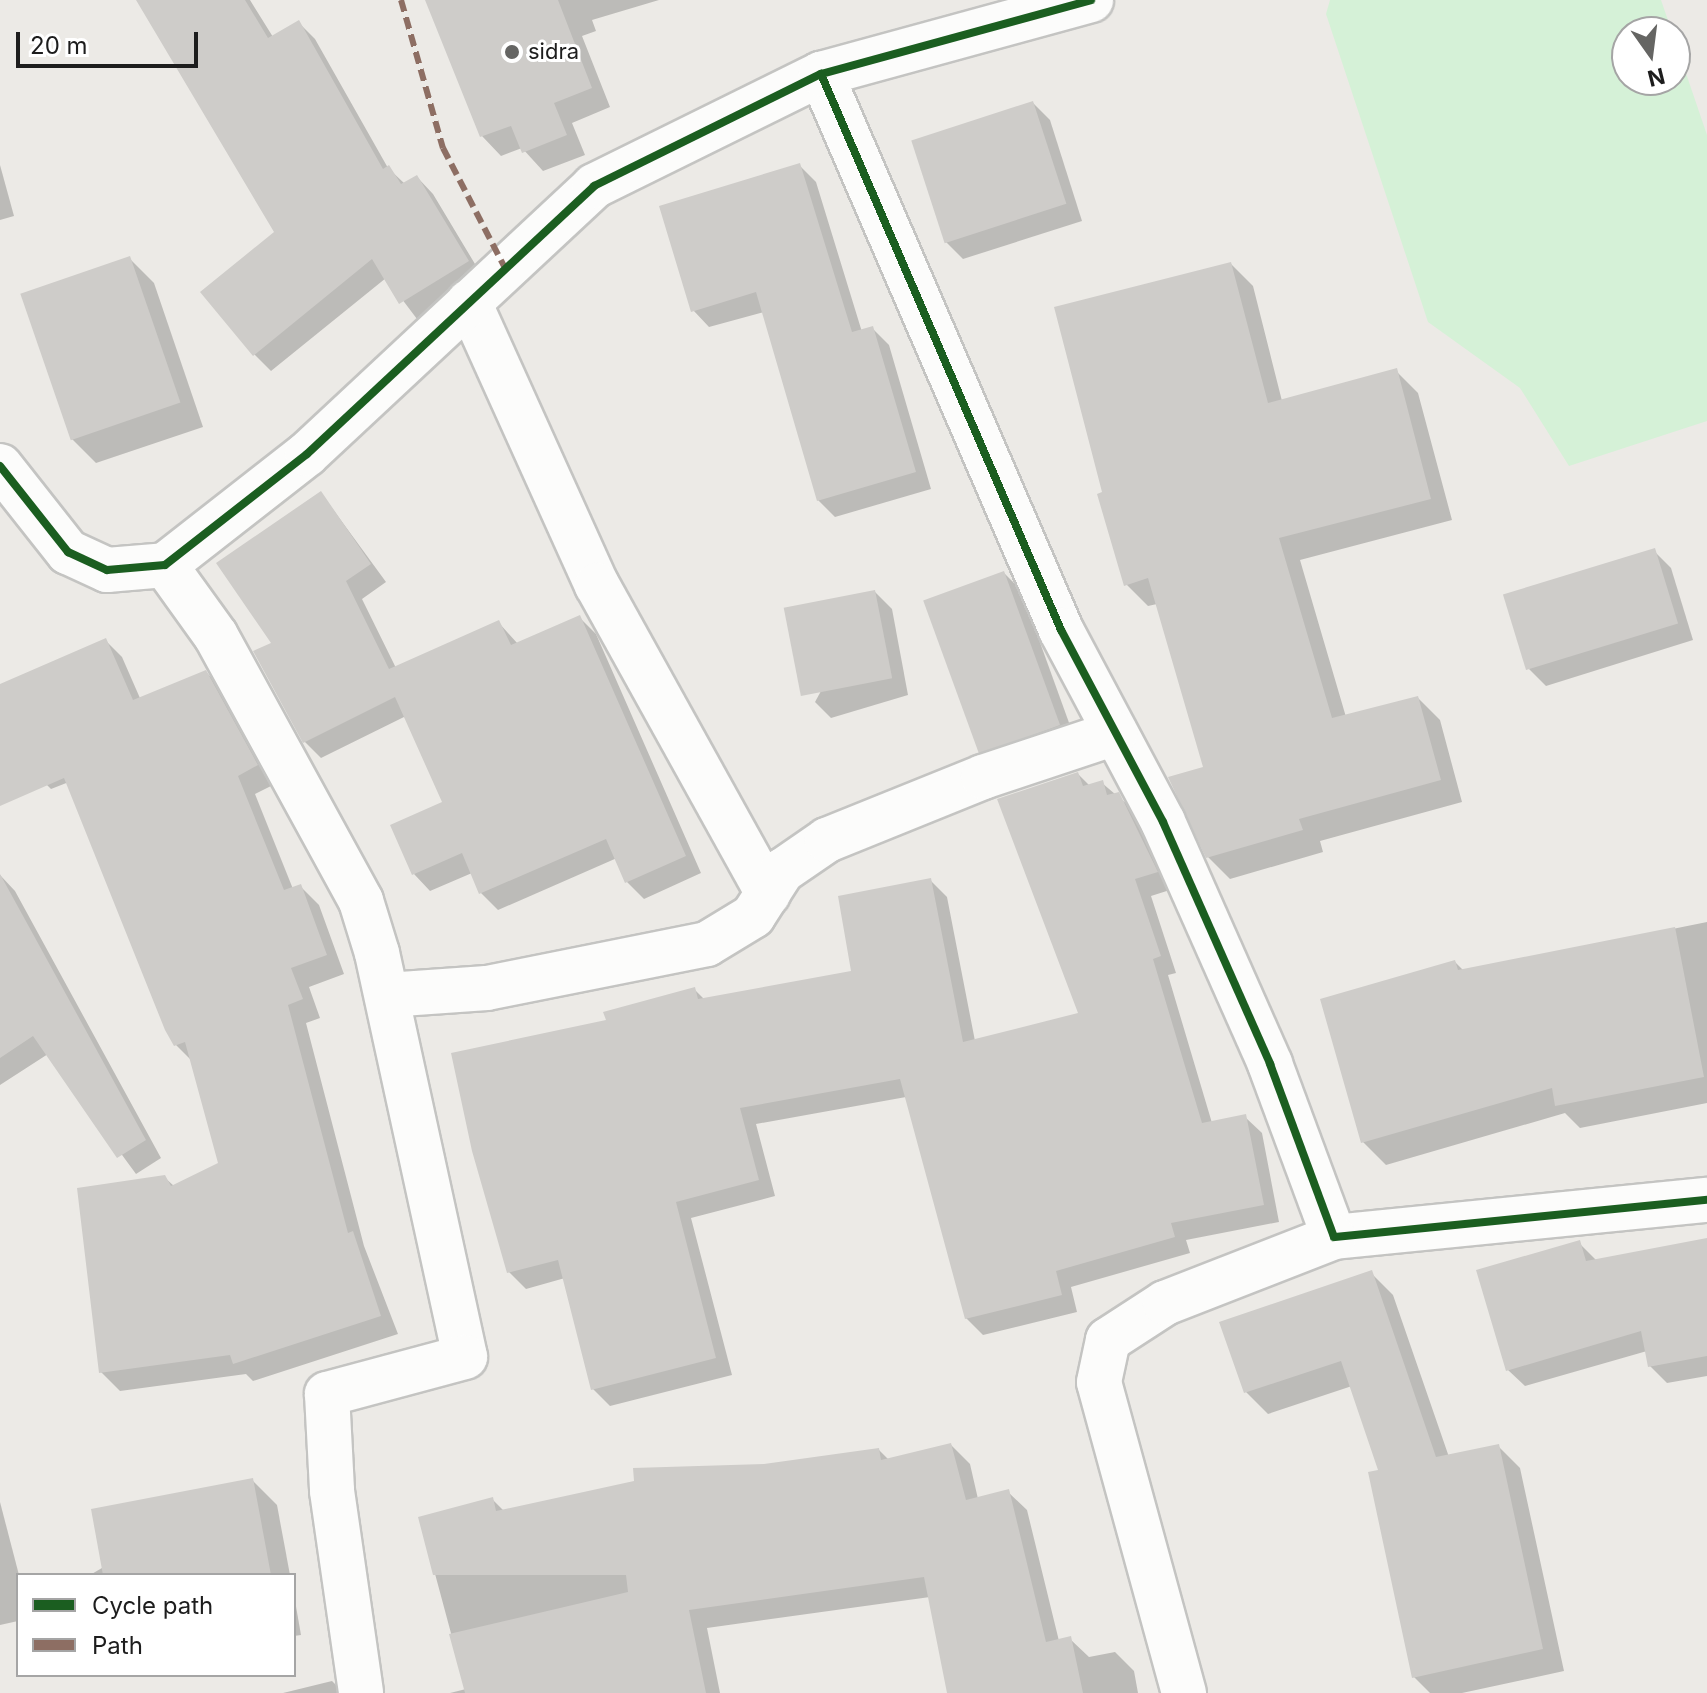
<!DOCTYPE html>
<style>
body{margin:0}
#map{position:relative;width:1707px;height:1693px;overflow:hidden;background:#eceae6;font-family:Inter,sans-serif}
div>[style]{position:absolute}
.park>*{inset:0;background:#d5f1d7}
.shadow>*{inset:0;background:#0003}
.building>*{inset:0;background:#ceccc9;transform-origin:0 0}
.roads{filter:drop-shadow(2px 0 #c4c4c2) drop-shadow(-2px 0 #c4c4c2) drop-shadow(0 2px #c4c4c2) drop-shadow(0 -2px #c4c4c2)}
.minor>*{height:44px;margin:-22px;padding:0 22px;transform-origin:22px;border-radius:22px;background:#fcfcfb}
.quiet>*{height:6px;margin-top:-3px;transform-origin:0;background:repeating-linear-gradient(90deg,#8d6e63 0 12px,transparent 0 18px)}
.cycleway>*{height:8px;margin:-4px;padding:0 4px;transform-origin:4px;border-radius:4px;background:#1b5e20}
.dots>*{width:22px;height:22px;translate:-50% -50%;box-sizing:border-box;border:4px solid #fff;border-radius:50%}
span{translate:-50% -50%;white-space:nowrap;text-align:center;line-height:1.15;-webkit-text-stroke:6px #fff;paint-order:stroke}
.poi-label{font-size:22px;color:#1d1d1d}
.left{translate:0 -50%;text-align:left}
.legend{position:absolute;left:16px;top:1573px;width:280px;height:104px;box-sizing:border-box;background:#fff;border:2px solid #a5a5a5;margin:0;padding:10px 14px;list-style:none;font-size:24px;color:#1d1d1d}
.legend li{display:flex;align-items:center;gap:16px;height:40px}
.legend b{width:40px;border:2px solid #a5a5a5}
.north{position:absolute;left:1611px;top:16px;width:80px;height:80px;box-sizing:border-box;background:#fff;border:2px solid #a5a5a5;border-radius:50%;rotate:166deg;font-size:22px;font-weight:700;line-height:32px;text-align:center;color:#1d1d1d}
.north::after{content:'';display:block;margin:auto;width:28px;height:36px;background:#656563;clip-path:polygon(50% 0,100% 100%,50% 72%,0 100%)}
.scale{position:absolute;left:16px;top:32px;width:182px;height:36px;box-sizing:border-box;border:4px solid #1d1d1d;border-top:0;padding-left:10px;font-size:24px;line-height:28px;white-space:nowrap;color:#1d1d1d;-webkit-text-stroke:6px #fff;paint-order:stroke}
</style>
<div id="map">
<div class="park">
<div style="clip-path:polygon(1330px 0,1661px 0,1672px 32px,1627px 32px,1627px 80px,1675px 80px,1675px 41px,1707px 135px,1707px 421px,1569px 466px,1520px 388px,1428px 322px,1326px 14px)"></div>
</div>
<div class="shadow">
<div style="clip-path:polygon(139px 0,250px 0,273px 37px,298px 22px,315px 39px,388px 168px,405px 184px,417px 177px,433px 194px,484px 279px,417px 319px,386px 278px,271px 371px,254px 354px,276px 232px)"></div>
<div style="clip-path:polygon(427px 0,659px 0,592px 20px,596px 31px,582px 36px,610px 107px,572px 123px,585px 155px,543px 171px,522px 148px,501px 156px,482px 136px)"></div>
<div style="clip-path:polygon(1033px 103px,1050px 120px,1082px 221px,963px 259px,946px 242px)"></div>
<div style="clip-path:polygon(0 165px,14px 216px,0 220px)"></div>
<div style="clip-path:polygon(799px 165px,816px 182px,862px 332px,872px 328px,889px 345px,931px 489px,835px 517px,818px 500px,764px 312px,709px 327px,693px 310px)"></div>
<div style="clip-path:polygon(129px 258px,154px 283px,203px 427px,96px 463px,71px 438px)"></div>
<div style="clip-path:polygon(1231px 264px,1253px 286px,1282px 401px,1396px 371px,1418px 393px,1452px 520px,1300px 560px,1346px 717px,1418px 698px,1440px 720px,1462px 802px,1320px 841px,1323px 852px,1230px 879px,1208px 857px,1205px 768px,1157px 604px,1148px 606px,1126px 584px,1104px 494px)"></div>
<div style="clip-path:polygon(321px 493px,386px 582px,362px 599px,396px 668px,499px 623px,518px 644px,579px 617px,596px 634px,701px 873px,644px 899px,627px 882px,617px 858px,498px 910px,481px 893px,472px 873px,430px 891px,414px 874px,444px 803px,406px 716px,321px 758px,305px 742px,274px 644px)"></div>
<div style="clip-path:polygon(1654px 551px,1671px 568px,1693px 640px,1546px 686px,1529px 669px)"></div>
<div style="clip-path:polygon(1004px 573px,1021px 590px,1076px 742px,998px 768px,982px 751px)"></div>
<div style="clip-path:polygon(875px 592px,892px 609px,908px 695px,831px 718px,815px 702px)"></div>
<div style="clip-path:polygon(105px 640px,122px 657px,161px 746px,51px 789px,34px 772px,0 686px)"></div>
<div style="clip-path:polygon(206px 672px,224px 691px,275px 784px,255px 794px,293px 889px,300px 886px,319px 905px,344px 974px,309px 987px,320px 1018px,306px 1023px,364px 1246px,398px 1334px,253px 1381px,246px 1374px,120px 1391px,101px 1372px,164px 1177px,174px 1186px,221px 1164px,193px 1062px,176px 1045px)"></div>
<div style="clip-path:polygon(1078px 774px,1090px 786px,1102px 783px,1135px 811px,1173px 889px,1151px 896px,1176px 973px,1168px 975px,1212px 1123px,1245px 1117px,1262px 1133px,1279px 1222px,1186px 1240px,1190px 1253px,1071px 1287px,1077px 1312px,983px 1335px,966px 1318px,906px 1097px,756px 1124px,775px 1196px,691px 1218px,732px 1375px,610px 1406px,593px 1389px,565px 1278px,526px 1289px,509px 1272px,608px 1022px,694px 989px,705px 1000px,854px 973px,930px 880px,947px 897px,975px 1041px,1081px 1015px)"></div>
<div style="clip-path:polygon(0 875px,15px 891px,161px 1158px,136px 1174px,48px 1054px,0 1085px)"></div>
<div style="clip-path:polygon(1707px 922px,1707px 1103px,1580px 1128px,1565px 1113px,1386px 1165px,1363px 1142px,1455px 962px,1464px 971px)"></div>
<div style="clip-path:polygon(1707px 1240px,1707px 1376px,1667px 1383px,1650px 1366px,1647px 1351px,1525px 1386px,1508px 1370px,1579px 1243px,1596px 1260px)"></div>
<div style="clip-path:polygon(1371px 1273px,1393px 1295px,1449px 1457px,1498px 1446px,1520px 1468px,1564px 1671px,1462px 1693px,1430px 1693px,1414px 1677px,1381px 1472px,1352px 1386px,1268px 1414px,1246px 1392px)"></div>
<div style="clip-path:polygon(951px 1445px,970px 1464px,978px 1499px,1008px 1492px,1027px 1510px,1059px 1641px,1070px 1639px,1089px 1657px,1115px 1652px,1134px 1671px,1138px 1693px,949px 1693px,930px 1597px,707px 1628px,720px 1693px,450px 1693px,466px 1689px,420px 1518px,492px 1499px,504px 1511px,879px 1450px,889px 1460px)"></div>
<div style="clip-path:polygon(252px 1480px,277px 1505px,290px 1575px,90px 1575px)"></div>
<div style="clip-path:polygon(0 1502px,19px 1575px,18px 1621px,0 1625px)"></div>
<div style="clip-path:polygon(294px 1595px,301px 1635px,294px 1636px)"></div>
<div style="clip-path:polygon(332px 1681px,344px 1693px,283px 1693px)"></div>
</div>
<div class="building">
<div style="clip-path:polygon(136px 0,245px 0,268px 38px,299px 20px,383px 169px,389px 165px,401px 184px,417px 175px,469px 261px,399px 304px,372px 259px,253px 356px,200px 292px,274px 232px)"></div>
<div style="clip-path:polygon(425px 0,558px 0,592px 88px,554px 103px,567px 135px,522px 153px,511px 126px,480px 137px)"></div>
<div style="left:1033px;top:101px;width:108px;height:128px;rotate:72deg"></div>
<div style="clip-path:polygon(800px 163px,852px 332px,873px 326px,916px 472px,817px 501px,756px 292px,691px 312px,659px 206px)"></div>
<div style="left:130px;top:256px;width:155px;height:116px;rotate:71deg"></div>
<div style="clip-path:polygon(1231px 262px,1268px 403px,1397px 368px,1431px 499px,1279px 538px,1332px 718px,1418px 696px,1441px 780px,1299px 819px,1303px 830px,1206px 858px,1168px 777px,1203px 767px,1148px 578px,1124px 586px,1097px 494px,1102px 492px,1054px 307px)"></div>
<div style="clip-path:polygon(321px 491px,371px 564px,346px 581px,389px 669px,499px 620px,511px 645px,580px 615px,686px 856px,625px 883px,606px 839px,479px 894px,462px 853px,412px 875px,390px 825px,442px 802px,395px 697px,303px 743px,253px 651px,271px 643px,216px 563px)"></div>
<div style="left:1655px;top:548px;width:79px;height:159px;rotate:73deg"></div>
<div style="left:1004px;top:571px;width:164px;height:86px;rotate:70deg"></div>
<div style="left:875px;top:590px;width:90px;height:93px;rotate:79deg"></div>
<div style="clip-path:polygon(106px 638px,133px 700px,206px 670px,258px 765px,238px 776px,284px 890px,301px 884px,327px 955px,291px 968px,303px 999px,288px 1005px,348px 1233px,353px 1231px,381px 1316px,233px 1364px,230px 1355px,99px 1373px,77px 1188px,165px 1175px,171px 1186px,218px 1163px,185px 1042px,174px 1046px,165px 1030px,64px 778px,0 806px,0 684px)"></div>
<div style="clip-path:polygon(1078px 772px,1083px 786px,1103px 780px,1107px 795px,1119px 792px,1158px 872px,1135px 879px,1161px 956px,1153px 959px,1202px 1123px,1246px 1114px,1264px 1205px,1171px 1223px,1175px 1237px,1056px 1271px,1062px 1295px,965px 1319px,900px 1079px,740px 1108px,759px 1180px,676px 1202px,716px 1358px,591px 1390px,558px 1260px,507px 1273px,472px 1151px,451px 1053px,606px 1020px,603px 1012px,695px 987px,698px 999px,851px 971px,838px 896px,931px 878px,963px 1042px,1078px 1013px,997px 799px)"></div>
<div style="clip-path:polygon(0 874px,146px 1140px,117px 1158px,33px 1036px,0 1058px)"></div>
<div style="clip-path:polygon(1675px 927px,1704px 1077px,1555px 1106px,1552px 1088px,1361px 1143px,1320px 999px,1455px 960px,1458px 970px)"></div>
<div style="clip-path:polygon(1707px 1238px,1707px 1356px,1648px 1367px,1641px 1331px,1506px 1371px,1476px 1270px,1580px 1240px,1586px 1261px)"></div>
<div style="clip-path:polygon(1372px 1270px,1436px 1457px,1499px 1444px,1543px 1649px,1412px 1678px,1368px 1472px,1378px 1470px,1341px 1361px,1244px 1393px,1219px 1322px)"></div>
<div style="clip-path:polygon(951px 1443px,966px 1500px,1009px 1489px,1046px 1642px,1071px 1636px,1083px 1693px,947px 1693px,924px 1577px,689px 1610px,706px 1693px,465px 1693px,449px 1634px,628px 1592px,626px 1575px,433px 1575px,418px 1517px,493px 1497px,496px 1511px,634px 1481px,633px 1468px,764px 1464px,879px 1448px,881px 1460px)"></div>
<div style="clip-path:polygon(253px 1478px,271px 1575px,103px 1575px,91px 1509px)"></div>
</div>
<div class="roads">
<div class="minor">
<div style="left:821px;top:74px;width:606px;rotate:66.65deg"></div>
<div style="left:1061px;top:630px;width:217px;rotate:62deg"></div>
<div style="left:1163px;top:822px;width:265px;rotate:66.1deg"></div>
<div style="left:1270px;top:1064px;width:184px;rotate:69.7deg"></div>
<div style="left:1334px;top:1237px;width:375px;rotate:-5.7deg"></div>
<div style="left:469px;top:302px;width:311px;rotate:65.7deg"></div>
<div style="left:597px;top:585px;width:353px;rotate:61deg"></div>
<div style="left:0;top:466px;width:110px;rotate:51.7deg"></div>
<div style="left:68px;top:552px;width:43px;rotate:24.8deg"></div>
<div style="left:107px;top:570px;width:58px;rotate:-4.9deg"></div>
<div style="left:165px;top:565px;width:180px;rotate:-38deg"></div>
<div style="left:307px;top:454px;width:393px;rotate:-43deg"></div>
<div style="left:594px;top:186px;width:253px;rotate:-26.3deg"></div>
<div style="left:821px;top:74px;width:280px;rotate:-15.3deg"></div>
<div style="left:165px;top:565px;width:87px;rotate:54.3deg"></div>
<div style="left:216px;top:636px;width:302px;rotate:61.3deg"></div>
<div style="left:361px;top:901px;width:54px;rotate:72.9deg"></div>
<div style="left:377px;top:953px;width:413px;rotate:77.7deg"></div>
<div style="left:465px;top:1357px;width:143px;rotate:165deg"></div>
<div style="left:327px;top:1394px;width:97px;rotate:87deg"></div>
<div style="left:332px;top:1491px;width:204px;rotate:81.8deg"></div>
<div style="left:387px;top:995px;width:100px;rotate:-4deg"></div>
<div style="left:487px;top:988px;width:224px;rotate:-11.3deg"></div>
<div style="left:707px;top:944px;width:54px;rotate:-31.3deg"></div>
<div style="left:753px;top:916px;width:54px;rotate:-57.2deg"></div>
<div style="left:782px;top:871px;width:55px;rotate:-34.6deg"></div>
<div style="left:827px;top:840px;width:168px;rotate:-22deg"></div>
<div style="left:983px;top:777px;width:139px;rotate:-18.4deg"></div>
<div style="left:1184px;top:1693px;width:322px;rotate:-105.3deg"></div>
<div style="left:1099px;top:1382px;width:43px;rotate:-77.9deg"></div>
<div style="left:1108px;top:1340px;width:68px;rotate:-33deg"></div>
<div style="left:1165px;top:1303px;width:181px;rotate:-21.3deg"></div>
</div>
</div>
<div class="quiet">
<div style="left:401px;top:0;width:154px;rotate:74.2deg"></div>
<div style="left:443px;top:148px;width:137px;rotate:62.7deg"></div>
</div>
<div class="cycleway">
<div style="left:821px;top:74px;width:606px;rotate:66.65deg"></div>
<div style="left:1061px;top:630px;width:217px;rotate:62deg"></div>
<div style="left:1163px;top:822px;width:265px;rotate:66.1deg"></div>
<div style="left:1270px;top:1064px;width:184px;rotate:69.7deg"></div>
<div style="left:1334px;top:1237px;width:375px;rotate:-5.7deg"></div>
<div style="left:0;top:466px;width:110px;rotate:51.7deg"></div>
<div style="left:68px;top:552px;width:43px;rotate:24.8deg"></div>
<div style="left:107px;top:570px;width:58px;rotate:-4.9deg"></div>
<div style="left:165px;top:565px;width:180px;rotate:-38deg"></div>
<div style="left:307px;top:454px;width:393px;rotate:-43deg"></div>
<div style="left:594px;top:186px;width:253px;rotate:-26.3deg"></div>
<div style="left:821px;top:74px;width:280px;rotate:-15.3deg"></div>
</div>
<div class="dots">
<div style="left:512px;top:52px;background:#656563"></div>
</div>
<div class="poi-label">
<span class="left" style="left:528px;top:52px">sidra</span>
</div>
<ul class="legend">
<li><b style="height:10px;background:#1b5e20"></b>Cycle path</li>
<li><b style="height:10px;background:#8d6e63"></b>Path</li>
</ul>
<div class="north">N</div>
<div class="scale">20 m</div>
</div>
